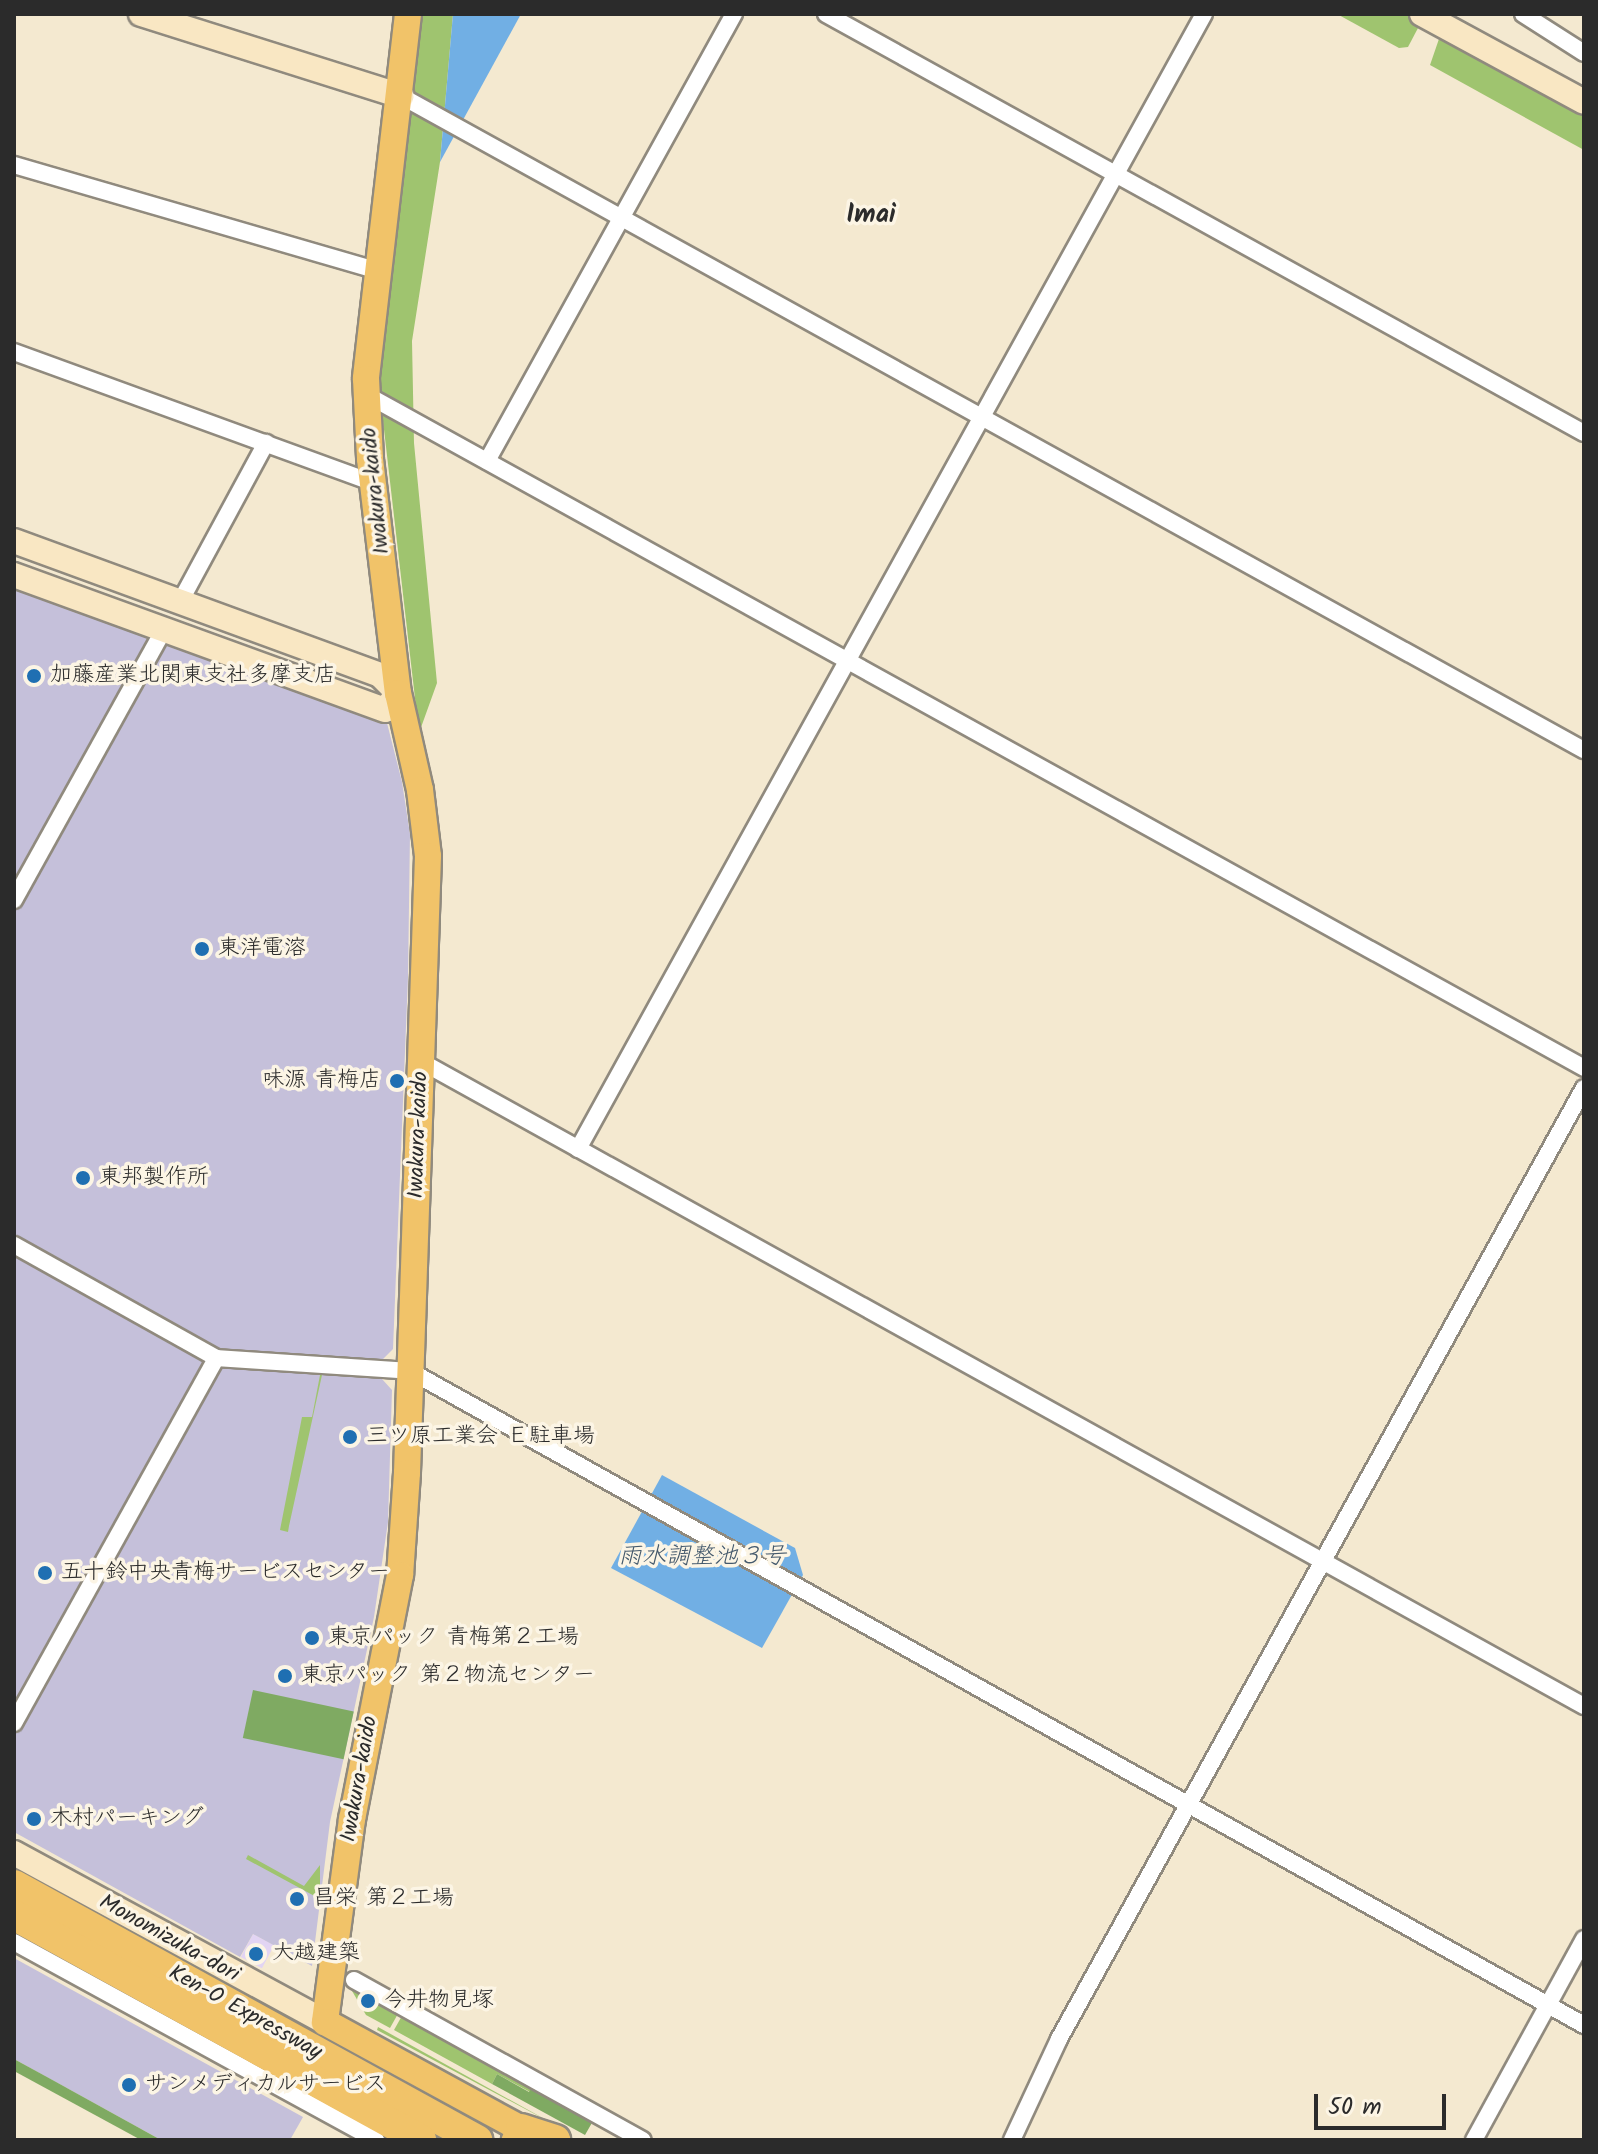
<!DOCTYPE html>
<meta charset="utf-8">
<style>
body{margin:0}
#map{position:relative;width:1598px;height:2154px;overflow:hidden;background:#f4e9d0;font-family:Kalam,"Klee One",sans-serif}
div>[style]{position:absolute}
.built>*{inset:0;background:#e2d4f3;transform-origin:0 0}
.industrial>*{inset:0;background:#c5c0da}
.green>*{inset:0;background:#9fc46f}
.forest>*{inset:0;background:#7faa62;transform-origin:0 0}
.water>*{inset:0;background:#71afe4}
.roads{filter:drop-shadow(2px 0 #908a7e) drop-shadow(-2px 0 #908a7e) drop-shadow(0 2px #908a7e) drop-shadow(0 -2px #908a7e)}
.street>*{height:16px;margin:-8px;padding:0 8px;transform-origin:8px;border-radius:8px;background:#fff}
.secondary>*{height:24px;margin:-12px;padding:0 12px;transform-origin:12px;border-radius:12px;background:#f9e7c3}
.primary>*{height:26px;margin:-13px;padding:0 13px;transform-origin:13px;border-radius:13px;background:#f1c369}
.highway>*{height:30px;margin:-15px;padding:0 15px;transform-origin:15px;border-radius:15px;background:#f1c369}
.dots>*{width:22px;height:22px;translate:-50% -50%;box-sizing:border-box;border:4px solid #fcf5e5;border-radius:50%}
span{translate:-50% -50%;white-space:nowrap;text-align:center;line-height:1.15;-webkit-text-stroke:7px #fcf5e5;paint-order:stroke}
.street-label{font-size:22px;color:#2b2b2b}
.poi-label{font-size:22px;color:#2b2b2b}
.left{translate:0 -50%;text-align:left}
.right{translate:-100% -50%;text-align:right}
.water-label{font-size:24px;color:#44596c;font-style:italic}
.quarter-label{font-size:26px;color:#2b2b2b;font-weight:700}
.frame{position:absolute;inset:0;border:16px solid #2b2b2b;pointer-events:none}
.scale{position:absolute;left:1314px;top:2094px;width:132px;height:36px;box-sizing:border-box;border:4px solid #2b2b2b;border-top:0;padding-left:10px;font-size:24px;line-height:28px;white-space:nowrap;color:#2b2b2b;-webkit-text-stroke:6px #fcf5e5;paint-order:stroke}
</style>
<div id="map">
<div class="built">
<div style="left:253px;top:1934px;width:24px;height:26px;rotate:28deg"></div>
</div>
<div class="industrial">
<div style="clip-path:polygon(14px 586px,387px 723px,402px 782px,410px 834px,408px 977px,393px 1349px,383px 1359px,382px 1379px,392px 1390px,388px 1522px,374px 1617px,330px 1822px,312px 1966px,253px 1934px,240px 1957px,14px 1832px)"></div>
<div style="clip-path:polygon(14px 1958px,303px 2117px,290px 2140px,161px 2140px,14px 2059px)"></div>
</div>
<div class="green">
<div style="clip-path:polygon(421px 14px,453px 14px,440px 162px,412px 341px,414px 443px,437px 683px,419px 733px,379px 386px)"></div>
<div style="clip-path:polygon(1337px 14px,1411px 14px,1418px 28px,1408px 47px,1399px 48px)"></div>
<div style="clip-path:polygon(1440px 36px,1584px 107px,1584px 150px,1430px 65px)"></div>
<div style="clip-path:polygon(320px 1375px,322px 1375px,289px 1526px,288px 1532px,280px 1530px,302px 1417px,312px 1417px)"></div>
<div style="clip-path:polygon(248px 1855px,304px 1886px,320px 1865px,320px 1899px,246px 1859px)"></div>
<div style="clip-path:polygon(348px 1984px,399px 2012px,390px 2028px,366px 2015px)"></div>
<div style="clip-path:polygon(403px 2014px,533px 2086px,530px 2092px,497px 2074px,492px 2084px,394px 2030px)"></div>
<div style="clip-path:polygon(378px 2027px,559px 2127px,377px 2030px)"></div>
</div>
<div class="forest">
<div style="left:253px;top:1690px;width:103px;height:49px;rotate:12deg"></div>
<div style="clip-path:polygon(14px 2059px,47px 2077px,161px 2140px,141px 2140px,14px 2071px)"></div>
<div style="clip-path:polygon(497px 2074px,529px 2092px,533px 2086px,593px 2121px,585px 2135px,492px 2084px)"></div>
</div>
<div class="water">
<div style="clip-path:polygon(453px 14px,521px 14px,440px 162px)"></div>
<div style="clip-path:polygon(662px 1475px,795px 1548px,803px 1575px,762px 1648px,611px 1568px)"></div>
</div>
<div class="roads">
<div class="street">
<div style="left:826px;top:14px;width:866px;rotate:28.93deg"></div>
<div style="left:1523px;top:14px;width:72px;rotate:32.6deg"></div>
<div style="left:401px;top:96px;width:1352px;rotate:28.94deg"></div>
<div style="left:14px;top:165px;width:380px;rotate:16.2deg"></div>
<div style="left:14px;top:352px;width:383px;rotate:20deg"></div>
<div style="left:367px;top:395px;width:1391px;rotate:28.94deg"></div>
<div style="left:487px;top:461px;width:511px;rotate:-61.08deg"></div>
<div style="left:180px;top:602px;width:181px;rotate:-61.6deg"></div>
<div style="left:14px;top:900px;width:310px;rotate:-61deg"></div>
<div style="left:422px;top:1062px;width:1329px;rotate:29deg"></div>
<div style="left:578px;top:1149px;width:1296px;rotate:-61.12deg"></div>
<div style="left:14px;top:1245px;width:231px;rotate:29.2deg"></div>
<div style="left:216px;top:1358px;width:194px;rotate:3.8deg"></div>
<div style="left:410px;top:1371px;width:1344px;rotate:29.12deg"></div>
<div style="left:14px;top:1723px;width:417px;rotate:-61deg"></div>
<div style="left:14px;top:1942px;width:413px;rotate:28.7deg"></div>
<div style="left:354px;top:1980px;width:330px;rotate:29deg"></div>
<div style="left:1012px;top:2140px;width:111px;rotate:-65deg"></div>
<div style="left:1059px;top:2039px;width:1086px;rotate:-61.1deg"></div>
<div style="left:1474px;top:2140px;width:229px;rotate:-61.3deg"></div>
</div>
<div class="secondary">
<div style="left:141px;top:14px;width:273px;rotate:17.5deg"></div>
<div style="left:1422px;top:14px;width:184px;rotate:28.5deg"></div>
<div style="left:14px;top:541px;width:390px;rotate:20.1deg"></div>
<div style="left:380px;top:675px;width:25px;rotate:45deg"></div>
<div style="left:398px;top:693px;width:21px;rotate:127deg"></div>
<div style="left:385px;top:710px;width:395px;rotate:-160deg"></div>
<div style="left:14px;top:1853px;width:354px;rotate:28.5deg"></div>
</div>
<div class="primary">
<div style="left:408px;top:14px;width:367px;rotate:96.6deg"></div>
<div style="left:366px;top:379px;width:80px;rotate:87.1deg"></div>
<div style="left:370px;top:459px;width:236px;rotate:83.2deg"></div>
<div style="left:398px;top:693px;width:99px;rotate:77.2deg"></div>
<div style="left:420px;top:790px;width:66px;rotate:83.1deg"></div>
<div style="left:428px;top:856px;width:617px;rotate:91.95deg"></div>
<div style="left:407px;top:1473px;width:102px;rotate:93.9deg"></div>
<div style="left:400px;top:1575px;width:249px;rotate:101.1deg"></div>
<div style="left:352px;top:1819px;width:205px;rotate:97.6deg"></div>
<div style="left:325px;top:2022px;width:223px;rotate:28.6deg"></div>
<div style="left:521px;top:2129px;width:13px;rotate:119deg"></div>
</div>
<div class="highway">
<div style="left:14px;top:1885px;width:529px;rotate:28.84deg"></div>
<div style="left:14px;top:1915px;width:465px;rotate:28.9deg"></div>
<div style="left:521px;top:2129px;width:36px;rotate:18deg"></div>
</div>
</div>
<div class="dots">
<div style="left:34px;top:676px;background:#1f6fb2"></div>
<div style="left:202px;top:949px;background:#1f6fb2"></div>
<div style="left:397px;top:1081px;background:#1f6fb2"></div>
<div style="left:83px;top:1178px;background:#1f6fb2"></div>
<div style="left:350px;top:1437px;background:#1f6fb2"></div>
<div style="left:45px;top:1573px;background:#1f6fb2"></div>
<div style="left:312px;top:1638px;background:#1f6fb2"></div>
<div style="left:285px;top:1676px;background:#1f6fb2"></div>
<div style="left:34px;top:1819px;background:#1f6fb2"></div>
<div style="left:297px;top:1899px;background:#1f6fb2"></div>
<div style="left:256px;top:1954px;background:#1f6fb2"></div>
<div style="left:368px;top:2001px;background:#1f6fb2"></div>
<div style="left:129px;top:2085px;background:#1f6fb2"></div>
</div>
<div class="street-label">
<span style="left:376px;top:491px;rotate:-96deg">Iwakura-kaido</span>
<span style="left:419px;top:1135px;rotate:-88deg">Iwakura-kaido</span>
<span style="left:360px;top:1779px;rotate:-80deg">Iwakura-kaido</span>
<span style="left:169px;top:1939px;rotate:29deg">Monomizuka-dori</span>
<span style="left:245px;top:2013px;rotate:29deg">Ken-O Expressway</span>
</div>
<div class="poi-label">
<span class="left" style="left:50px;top:676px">加藤産業北関東支社多摩支店</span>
<span class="left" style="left:218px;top:949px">東洋電溶</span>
<span class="right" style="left:381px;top:1081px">味源 青梅店</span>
<span class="left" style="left:99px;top:1178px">東邦製作所</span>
<span class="left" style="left:366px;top:1437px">三ツ原工業会 Ｅ駐車場</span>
<span class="left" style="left:61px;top:1573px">五十鈴中央青梅サービスセンター</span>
<span class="left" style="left:328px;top:1638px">東京パック 青梅第２工場</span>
<span class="left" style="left:301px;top:1676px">東京パック 第２物流センター</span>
<span class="left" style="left:50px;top:1819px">木村パーキング</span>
<span class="left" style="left:313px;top:1899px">昌栄 第２工場</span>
<span class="left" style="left:272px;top:1954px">大越建築</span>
<span class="left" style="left:384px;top:2001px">今井物見塚</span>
<span class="left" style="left:145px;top:2085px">サンメディカルサービス</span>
</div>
<div class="water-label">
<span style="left:702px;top:1557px">雨水調整池３号</span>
</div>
<div class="quarter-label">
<span style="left:871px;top:216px">Imai</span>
</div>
<div class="frame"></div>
<div class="scale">50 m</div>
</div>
